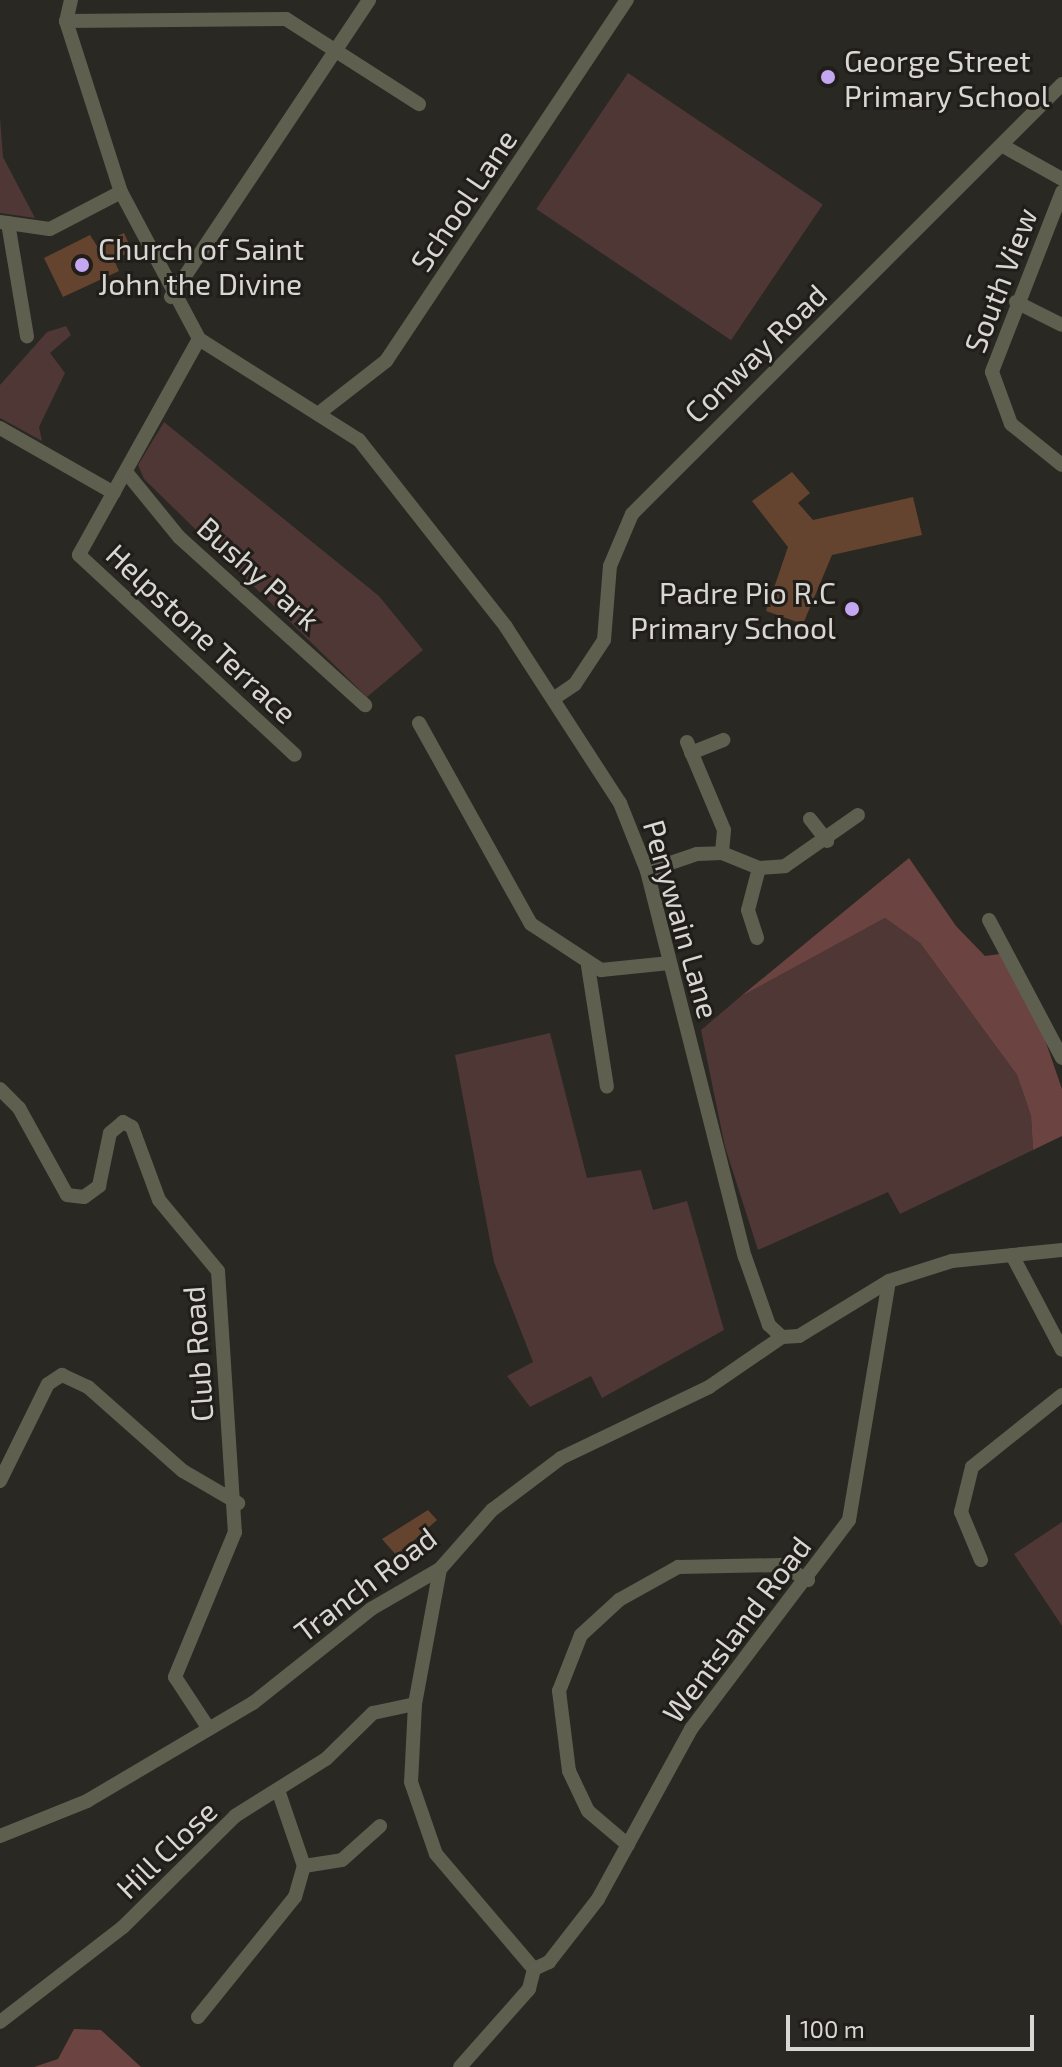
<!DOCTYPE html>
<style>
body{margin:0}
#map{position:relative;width:1062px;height:2067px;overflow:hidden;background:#2a2823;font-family:"Exo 2",sans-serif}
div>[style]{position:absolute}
.green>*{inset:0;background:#4e3735;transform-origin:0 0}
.forest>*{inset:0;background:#6b4340}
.building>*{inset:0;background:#65442f}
.minor>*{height:14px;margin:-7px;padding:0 7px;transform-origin:7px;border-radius:7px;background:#5f5f4f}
.dots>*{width:22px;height:22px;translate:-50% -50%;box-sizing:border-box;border:4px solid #211e1a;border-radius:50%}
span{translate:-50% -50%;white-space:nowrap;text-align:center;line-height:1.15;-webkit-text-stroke:6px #211e1a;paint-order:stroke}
.poi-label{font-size:30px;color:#d9d7d4}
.left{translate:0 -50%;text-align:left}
.right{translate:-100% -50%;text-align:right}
.street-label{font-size:30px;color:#d9d7d4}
.scale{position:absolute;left:786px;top:2015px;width:248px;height:36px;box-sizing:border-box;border:4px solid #d9d7d4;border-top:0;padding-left:10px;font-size:24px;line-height:28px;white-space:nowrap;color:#d9d7d4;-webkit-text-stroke:6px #211e1a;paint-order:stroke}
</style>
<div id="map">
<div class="green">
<div style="left:628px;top:73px;width:235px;height:164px;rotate:34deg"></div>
<div style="clip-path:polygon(0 117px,3px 157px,35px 218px,0 213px)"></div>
<div style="clip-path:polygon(66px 326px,71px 335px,50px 353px,65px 373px,39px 427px,42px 441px,0 418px,0 385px,47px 332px)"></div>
<div style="clip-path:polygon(164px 422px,379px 596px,423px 650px,367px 697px,144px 479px,138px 465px)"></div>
<div style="clip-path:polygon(885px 918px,920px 943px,1017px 1075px,1031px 1116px,1033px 1150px,900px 1214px,888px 1192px,758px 1250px,725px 1147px,701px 1030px,740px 997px)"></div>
<div style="clip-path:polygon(550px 1033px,587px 1178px,641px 1170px,653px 1210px,687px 1201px,724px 1330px,602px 1398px,591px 1376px,530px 1407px,507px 1376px,533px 1362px,494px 1262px,455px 1055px)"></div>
<div style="clip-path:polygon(1062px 1522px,1062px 1626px,1014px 1554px)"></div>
</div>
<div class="forest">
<div style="clip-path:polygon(909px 858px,956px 926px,985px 956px,1000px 954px,1042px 1031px,1062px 1089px,1062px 1136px,1033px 1150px,1031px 1116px,1017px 1075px,920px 943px,885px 918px,740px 997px)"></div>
<div style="clip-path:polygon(74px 2029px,101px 2030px,141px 2067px,34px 2067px,58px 2059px)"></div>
</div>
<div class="building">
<div style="clip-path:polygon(124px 233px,132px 251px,114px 260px,119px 271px,63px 297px,44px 258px,90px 235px,97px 246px)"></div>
<div style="clip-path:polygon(792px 472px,810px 493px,798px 503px,813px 520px,913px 497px,922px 535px,832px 555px,803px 624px,766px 611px,788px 547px,752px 501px)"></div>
<div style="clip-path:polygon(428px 1510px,437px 1520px,413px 1541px,420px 1549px,404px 1564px,382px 1539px)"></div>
</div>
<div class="minor">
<div style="left:71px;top:0;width:22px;rotate:103deg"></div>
<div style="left:66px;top:21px;width:180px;rotate:72.2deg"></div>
<div style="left:121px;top:192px;width:166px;rotate:62deg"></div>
<div style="left:199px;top:339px;width:189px;rotate:32.3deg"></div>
<div style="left:359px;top:440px;width:238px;rotate:51.8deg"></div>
<div style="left:506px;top:627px;width:210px;rotate:57.1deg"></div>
<div style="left:620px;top:803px;width:73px;rotate:68.3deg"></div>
<div style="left:647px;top:871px;width:398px;rotate:75.8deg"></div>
<div style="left:745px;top:1257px;width:72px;rotate:70.6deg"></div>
<div style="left:769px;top:1325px;width:18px;rotate:43deg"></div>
<div style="left:66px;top:21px;width:220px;rotate:-0.5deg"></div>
<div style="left:286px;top:19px;width:158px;rotate:32.6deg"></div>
<div style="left:1003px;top:146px;width:68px;rotate:29.2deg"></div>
<div style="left:1062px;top:192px;width:193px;rotate:111.3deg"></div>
<div style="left:992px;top:372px;width:55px;rotate:69.9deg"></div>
<div style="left:1011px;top:424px;width:65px;rotate:38.8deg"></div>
<div style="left:0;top:222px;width:50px;rotate:8deg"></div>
<div style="left:50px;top:229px;width:80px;rotate:-27.5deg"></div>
<div style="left:8px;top:223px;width:115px;rotate:80.5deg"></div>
<div style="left:171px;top:297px;width:357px;rotate:-56.3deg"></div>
<div style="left:1016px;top:302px;width:51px;rotate:26.6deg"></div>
<div style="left:199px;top:339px;width:247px;rotate:119.1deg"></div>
<div style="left:79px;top:555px;width:294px;rotate:42.8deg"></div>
<div style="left:323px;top:410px;width:80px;rotate:-37.9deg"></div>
<div style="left:386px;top:361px;width:434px;rotate:-56.3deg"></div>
<div style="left:0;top:428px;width:131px;rotate:29.7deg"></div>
<div style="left:126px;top:472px;width:84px;rotate:50.8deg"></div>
<div style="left:179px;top:537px;width:251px;rotate:42.1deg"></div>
<div style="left:556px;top:697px;width:23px;rotate:-34deg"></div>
<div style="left:575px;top:684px;width:53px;rotate:-56.6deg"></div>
<div style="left:604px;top:640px;width:74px;rotate:-85.4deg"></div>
<div style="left:610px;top:566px;width:56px;rotate:-67.1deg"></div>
<div style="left:632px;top:514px;width:608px;rotate:-45deg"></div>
<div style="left:419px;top:723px;width:230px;rotate:60.9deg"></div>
<div style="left:531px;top:924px;width:84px;rotate:33.3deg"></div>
<div style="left:601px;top:970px;width:69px;rotate:-5.8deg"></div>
<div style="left:687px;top:742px;width:95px;rotate:67.2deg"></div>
<div style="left:724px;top:830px;width:23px;rotate:95deg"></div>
<div style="left:691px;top:753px;width:35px;rotate:-22deg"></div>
<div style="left:810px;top:819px;width:28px;rotate:52deg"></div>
<div style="left:647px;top:871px;width:53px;rotate:-18.8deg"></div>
<div style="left:697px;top:854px;width:25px;rotate:-2deg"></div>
<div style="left:722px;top:853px;width:40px;rotate:22deg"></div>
<div style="left:759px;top:868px;width:26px;rotate:-4deg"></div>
<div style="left:785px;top:866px;width:89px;rotate:-34.9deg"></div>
<div style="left:989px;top:920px;width:156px;rotate:62.1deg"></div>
<div style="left:757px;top:938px;width:29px;rotate:-108deg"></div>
<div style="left:748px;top:910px;width:43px;rotate:-75.3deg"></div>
<div style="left:588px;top:966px;width:122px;rotate:81.1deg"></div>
<div style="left:0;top:1089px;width:27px;rotate:45deg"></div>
<div style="left:19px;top:1108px;width:99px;rotate:61.1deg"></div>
<div style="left:67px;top:1195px;width:17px;rotate:7deg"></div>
<div style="left:84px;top:1197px;width:19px;rotate:-36deg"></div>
<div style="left:99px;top:1186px;width:54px;rotate:-78.3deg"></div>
<div style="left:110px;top:1133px;width:17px;rotate:-40deg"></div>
<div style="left:123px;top:1122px;width:10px;rotate:29deg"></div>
<div style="left:132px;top:1127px;width:78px;rotate:69.7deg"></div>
<div style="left:159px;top:1200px;width:92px;rotate:50.3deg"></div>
<div style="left:218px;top:1271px;width:262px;rotate:86.3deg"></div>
<div style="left:235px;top:1532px;width:157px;rotate:112.5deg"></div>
<div style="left:175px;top:1677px;width:62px;rotate:56.8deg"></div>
<div style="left:1012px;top:1255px;width:107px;rotate:62.2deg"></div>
<div style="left:0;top:1481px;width:108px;rotate:-63.7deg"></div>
<div style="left:48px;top:1384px;width:17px;rotate:-33deg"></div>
<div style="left:62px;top:1375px;width:29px;rotate:25deg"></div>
<div style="left:88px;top:1387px;width:127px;rotate:41.5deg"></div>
<div style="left:183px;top:1471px;width:64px;rotate:30.2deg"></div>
<div style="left:981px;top:1560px;width:52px;rotate:-112.6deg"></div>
<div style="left:961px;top:1512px;width:46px;rotate:-76.3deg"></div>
<div style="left:972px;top:1467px;width:115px;rotate:-38.7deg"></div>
<div style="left:440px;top:1569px;width:137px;rotate:100.5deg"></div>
<div style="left:415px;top:1704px;width:78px;rotate:92.9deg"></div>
<div style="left:411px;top:1782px;width:76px;rotate:70.9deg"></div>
<div style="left:436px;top:1854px;width:151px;rotate:49.6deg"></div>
<div style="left:534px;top:1969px;width:21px;rotate:104deg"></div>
<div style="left:529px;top:1989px;width:104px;rotate:131.5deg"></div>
<div style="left:0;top:1836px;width:94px;rotate:-21.9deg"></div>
<div style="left:87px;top:1801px;width:193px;rotate:-30.6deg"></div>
<div style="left:253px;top:1703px;width:151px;rotate:-38.5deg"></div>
<div style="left:371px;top:1609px;width:80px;rotate:-30.1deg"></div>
<div style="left:440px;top:1569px;width:79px;rotate:-48.6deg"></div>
<div style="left:492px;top:1510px;width:86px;rotate:-37deg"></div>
<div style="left:561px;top:1458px;width:164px;rotate:-25.6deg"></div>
<div style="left:709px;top:1387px;width:88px;rotate:-34.4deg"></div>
<div style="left:782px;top:1337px;width:17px;rotate:-3deg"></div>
<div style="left:799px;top:1336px;width:105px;rotate:-31.4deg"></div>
<div style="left:889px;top:1281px;width:66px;rotate:-17.6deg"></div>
<div style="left:952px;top:1261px;width:111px;rotate:-5.7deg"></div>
<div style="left:628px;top:1845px;width:52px;rotate:-139.6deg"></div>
<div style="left:588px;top:1811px;width:44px;rotate:-115.4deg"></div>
<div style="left:569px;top:1771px;width:81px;rotate:-97.1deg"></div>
<div style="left:559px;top:1691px;width:60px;rotate:-68.6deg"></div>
<div style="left:581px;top:1635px;width:52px;rotate:-42.6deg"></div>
<div style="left:619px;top:1600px;width:68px;rotate:-29.2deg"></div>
<div style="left:678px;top:1567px;width:103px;rotate:-1.1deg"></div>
<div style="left:781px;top:1565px;width:31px;rotate:29deg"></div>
<div style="left:304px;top:1866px;width:38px;rotate:-9deg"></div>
<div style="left:342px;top:1860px;width:51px;rotate:-41.8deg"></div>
<div style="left:534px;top:1969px;width:17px;rotate:-25deg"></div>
<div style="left:549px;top:1962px;width:80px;rotate:-52.1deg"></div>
<div style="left:598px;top:1899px;width:194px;rotate:-61.3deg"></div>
<div style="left:691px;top:1729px;width:262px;rotate:-52.9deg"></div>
<div style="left:849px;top:1520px;width:242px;rotate:-80.5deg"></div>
<div style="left:198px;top:2017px;width:154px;rotate:-51.1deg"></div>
<div style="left:295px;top:1897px;width:32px;rotate:-74deg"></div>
<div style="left:304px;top:1866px;width:80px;rotate:-108.9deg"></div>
<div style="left:0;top:2022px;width:155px;rotate:-37.7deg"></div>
<div style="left:123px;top:1927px;width:158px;rotate:-44.7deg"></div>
<div style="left:235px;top:1816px;width:107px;rotate:-32.1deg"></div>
<div style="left:326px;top:1759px;width:66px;rotate:-44.4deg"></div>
<div style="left:373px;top:1713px;width:43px;rotate:-12.1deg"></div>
</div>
<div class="dots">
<div style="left:828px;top:77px;background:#c4a7f1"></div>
<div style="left:82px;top:265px;background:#c4a7f1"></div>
<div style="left:852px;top:609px;background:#c4a7f1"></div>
</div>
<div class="poi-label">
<span class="left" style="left:844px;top:77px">George Street<br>Primary School</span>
<span class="left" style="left:98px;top:265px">Church of Saint<br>John the Divine</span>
<span class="right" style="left:836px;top:609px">Padre Pio R.C<br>Primary School</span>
</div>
<div class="street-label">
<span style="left:463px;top:200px;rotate:-56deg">School Lane</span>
<span style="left:1000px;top:280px;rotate:-69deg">South View</span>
<span style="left:755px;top:353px;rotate:-44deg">Conway Road</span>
<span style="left:259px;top:573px;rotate:42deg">Bushy Park</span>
<span style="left:202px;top:633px;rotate:43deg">Helpstone Terrace</span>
<span style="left:682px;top:919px;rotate:74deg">Penywain Lane</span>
<span style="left:197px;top:1354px;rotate:-94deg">Club Road</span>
<span style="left:365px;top:1584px;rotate:-37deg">Tranch Road</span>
<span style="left:736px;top:1629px;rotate:-53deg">Wentsland Road</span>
<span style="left:166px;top:1849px;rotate:-44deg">Hill Close</span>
</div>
<div class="scale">100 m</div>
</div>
